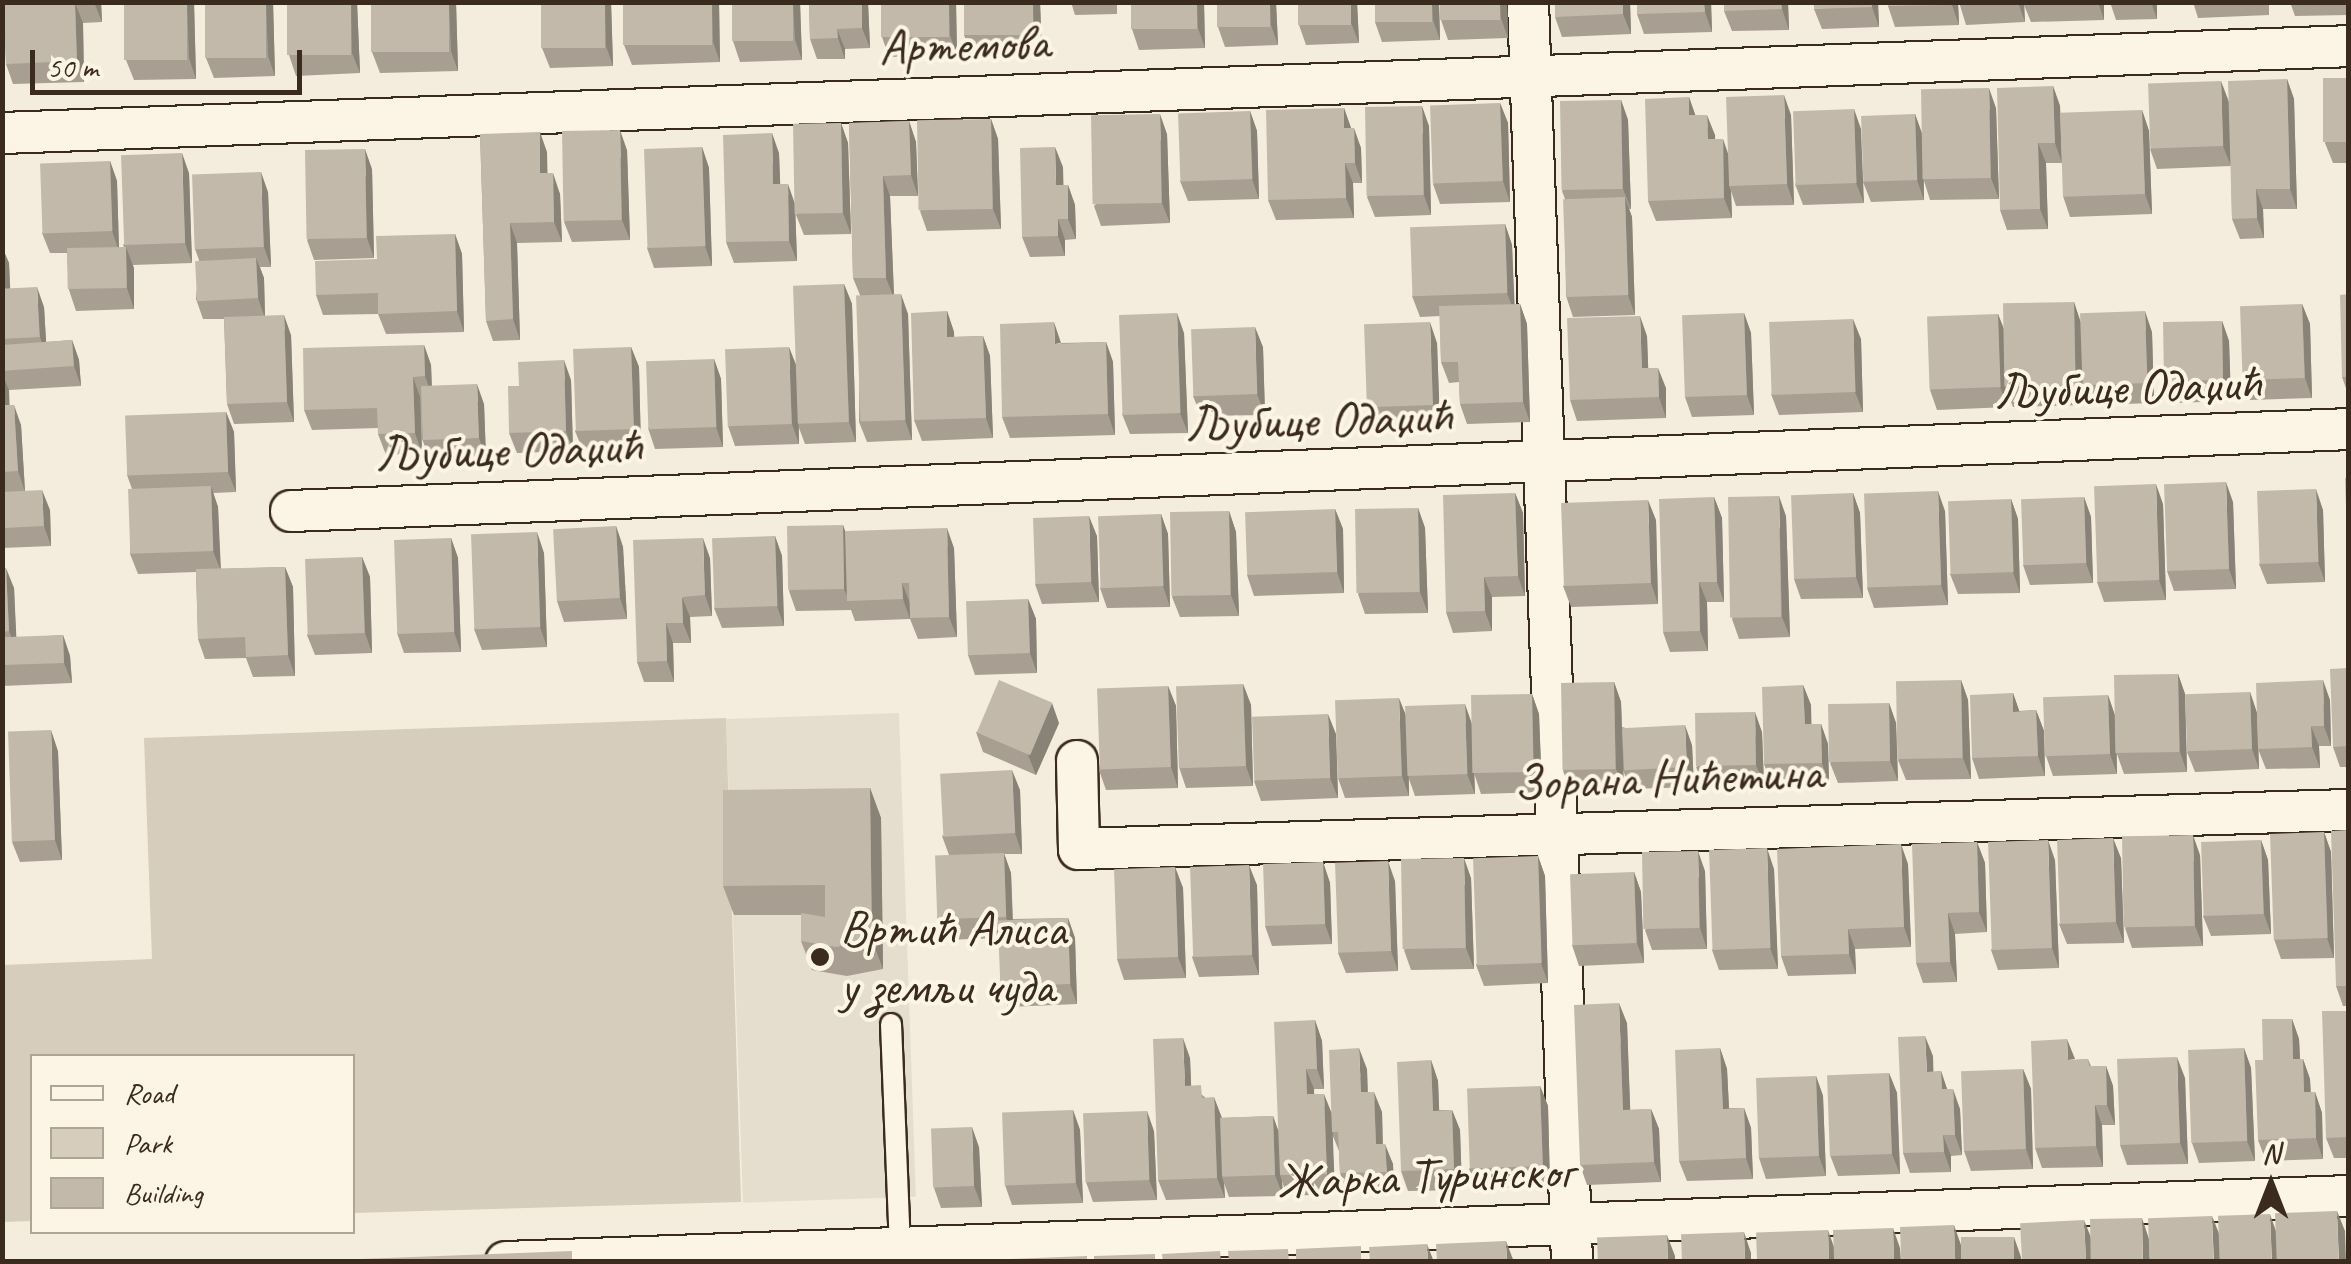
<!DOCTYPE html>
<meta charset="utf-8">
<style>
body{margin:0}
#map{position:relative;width:2351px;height:1264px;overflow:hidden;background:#f4eddd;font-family:Caveat,sans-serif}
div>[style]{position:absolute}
.built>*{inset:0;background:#e5ddce;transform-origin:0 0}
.green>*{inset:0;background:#d6cdbd}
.roads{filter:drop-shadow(2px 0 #3b2a1e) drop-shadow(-2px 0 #3b2a1e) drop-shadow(0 2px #3b2a1e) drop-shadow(0 -2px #3b2a1e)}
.lane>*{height:20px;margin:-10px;padding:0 10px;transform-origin:10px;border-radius:10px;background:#fcf5e5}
.street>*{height:40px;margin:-20px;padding:0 20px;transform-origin:20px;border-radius:20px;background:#fcf5e5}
.wall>*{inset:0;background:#a89f92}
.shaded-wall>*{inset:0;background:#888277}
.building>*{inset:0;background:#c3b9aa;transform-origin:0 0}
.dots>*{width:28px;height:28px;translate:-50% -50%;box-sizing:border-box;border:5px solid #fcf5e5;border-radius:50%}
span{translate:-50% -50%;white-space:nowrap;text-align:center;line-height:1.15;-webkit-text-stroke:8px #fcf5e5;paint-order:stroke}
.street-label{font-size:50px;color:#3b2a1e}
.poi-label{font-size:50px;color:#3b2a1e}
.left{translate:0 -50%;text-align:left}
.frame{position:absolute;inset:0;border:5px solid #3b2a1e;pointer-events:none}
.legend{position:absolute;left:30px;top:1054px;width:325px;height:180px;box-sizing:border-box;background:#fcf5e5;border:2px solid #afa495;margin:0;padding:12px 18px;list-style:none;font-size:30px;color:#3b2a1e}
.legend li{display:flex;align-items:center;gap:20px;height:50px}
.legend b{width:50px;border:2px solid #afa495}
.north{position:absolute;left:2221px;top:1134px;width:100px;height:100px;-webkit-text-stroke:8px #fcf5e5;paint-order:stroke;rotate:0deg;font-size:28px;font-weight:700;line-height:40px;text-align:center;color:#3b2a1e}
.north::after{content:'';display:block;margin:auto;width:35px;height:45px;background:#3b2a1e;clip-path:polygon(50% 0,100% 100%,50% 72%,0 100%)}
.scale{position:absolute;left:30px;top:50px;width:272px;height:45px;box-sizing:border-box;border:5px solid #3b2a1e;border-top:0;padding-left:12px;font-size:30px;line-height:35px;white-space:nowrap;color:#3b2a1e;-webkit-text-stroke:8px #fcf5e5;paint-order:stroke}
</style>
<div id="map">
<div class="built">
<div style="left:899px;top:713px;width:484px;height:173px;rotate:88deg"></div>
</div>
<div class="green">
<div style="clip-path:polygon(726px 718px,741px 1202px,353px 1213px,352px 1056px,32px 1056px,32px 1221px,3px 1222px,2px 965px,152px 959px,144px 738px)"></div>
</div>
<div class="roads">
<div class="lane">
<div style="left:891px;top:1024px;width:224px;rotate:87.7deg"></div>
</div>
<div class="street">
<div style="left:1528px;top:2px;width:1261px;rotate:88deg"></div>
<div style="left:2px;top:133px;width:2348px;rotate:-2.12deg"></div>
<div style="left:291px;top:511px;width:2059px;rotate:-2.28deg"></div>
<div style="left:1077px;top:761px;width:88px;rotate:88.7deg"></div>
<div style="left:1079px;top:849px;width:1270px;rotate:-1.76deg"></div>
<div style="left:506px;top:1262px;width:1843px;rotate:-2.05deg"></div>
</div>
</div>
<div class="wall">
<div style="clip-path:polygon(4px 2px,101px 2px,102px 22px,83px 23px,84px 82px,13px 84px,6px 64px)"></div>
<div style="clip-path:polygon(124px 2px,194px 2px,196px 79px,134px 80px,126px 60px)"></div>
<div style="clip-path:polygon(205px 2px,273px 2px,275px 76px,214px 78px,206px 58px)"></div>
<div style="clip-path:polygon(357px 2px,360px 73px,296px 76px,289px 55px)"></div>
<div style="clip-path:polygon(371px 2px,456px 2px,458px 71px,380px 73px,372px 52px)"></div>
<div style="clip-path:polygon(611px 2px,613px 66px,550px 68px,542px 48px)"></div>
<div style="clip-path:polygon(719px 2px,720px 62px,632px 65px,624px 45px)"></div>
<div style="clip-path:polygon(732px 2px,800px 2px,802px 60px,740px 62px,733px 41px)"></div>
<div style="clip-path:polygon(809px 2px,868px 2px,870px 48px,845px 49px,845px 59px,817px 59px,810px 39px)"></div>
<div style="clip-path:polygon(881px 2px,956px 2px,957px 55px,889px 57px,882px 37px)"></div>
<div style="clip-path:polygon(1040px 2px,1042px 53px,972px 55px,964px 35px)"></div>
<div style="clip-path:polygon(1071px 2px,1117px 2px,1117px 14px,1075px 15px)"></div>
<div style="clip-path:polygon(1204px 2px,1205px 48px,1139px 50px,1132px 29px)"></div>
<div style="clip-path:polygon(1276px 2px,1278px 45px,1225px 47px,1218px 27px)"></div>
<div style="clip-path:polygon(1357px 2px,1359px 43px,1306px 45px,1299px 25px)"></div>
<div style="clip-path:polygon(1375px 2px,1439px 2px,1440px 40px,1382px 42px,1375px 22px)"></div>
<div style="clip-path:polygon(1507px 2px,1508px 38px,1448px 40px,1441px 20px)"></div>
<div style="clip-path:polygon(1630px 2px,1631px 34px,1562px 37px,1555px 17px)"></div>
<div style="clip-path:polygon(1711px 2px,1712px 32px,1644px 34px,1637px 14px)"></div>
<div style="clip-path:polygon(1724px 2px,1788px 2px,1789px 30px,1732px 31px,1724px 11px)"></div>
<div style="clip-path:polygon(1878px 2px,1879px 27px,1822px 29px,1814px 9px)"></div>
<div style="clip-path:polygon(1958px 2px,1959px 25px,1895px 27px,1888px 6px)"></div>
<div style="clip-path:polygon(1959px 2px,2104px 2px,2104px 20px,2031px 22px,2024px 5px,2025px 22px,1966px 25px)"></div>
<div style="clip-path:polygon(2110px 2px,2177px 2px,2157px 3px,2157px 19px,2116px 20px)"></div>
<div style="clip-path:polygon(2193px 2px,2269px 2px,2269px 15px,2198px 18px)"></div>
<div style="clip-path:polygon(2290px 2px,2348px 2px,2348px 15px,2295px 16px)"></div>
<div style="clip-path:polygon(2348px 78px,2348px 163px,2333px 163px,2325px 143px)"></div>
<div style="clip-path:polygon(2287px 79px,2294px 99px,2297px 209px,2263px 209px,2264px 238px,2240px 239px,2232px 219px,2231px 166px,2157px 169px,2150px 149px,2229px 102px)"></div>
<div style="clip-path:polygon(2053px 86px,2060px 106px,2062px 163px,2046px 163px,2048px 229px,2007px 230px,2000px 210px)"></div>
<div style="clip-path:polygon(1689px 97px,1695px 115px,1715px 135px,1715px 139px,1728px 154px,1791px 115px,1794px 205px,1736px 206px,1731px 191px,1732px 218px,1656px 221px,1648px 201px)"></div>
<div style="clip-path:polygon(1621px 100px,1628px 120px,1631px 209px,1629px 209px,1632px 217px,1635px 315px,1573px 317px,1566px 296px,1565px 199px,1562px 191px)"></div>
<div style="clip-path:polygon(1500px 103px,1508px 123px,1510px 202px,1440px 204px,1433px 184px)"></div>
<div style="clip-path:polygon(1344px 108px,1351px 128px,1361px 148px,1362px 183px,1353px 183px,1354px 218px,1276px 220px,1268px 200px)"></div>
<div style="clip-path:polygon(1996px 108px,1999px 199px,1930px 200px,1924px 181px,1924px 200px,1871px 202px,1863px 182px,1915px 114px,1922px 133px)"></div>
<div style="clip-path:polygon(1854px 109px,1864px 203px,1803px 205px,1795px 184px)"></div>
<div style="clip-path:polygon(2142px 110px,2149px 131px,2152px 214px,2070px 217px,2063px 196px)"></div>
<div style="clip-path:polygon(1250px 111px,1257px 131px,1259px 199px,1188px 201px,1180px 181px)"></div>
<div style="clip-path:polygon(991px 119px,998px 139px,1001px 229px,927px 231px,920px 211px)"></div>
<div style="clip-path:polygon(909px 121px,916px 142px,918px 196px,890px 196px,894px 294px,908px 314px,912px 440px,867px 442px,859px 422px,860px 295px,853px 278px,849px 123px)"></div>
<div style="clip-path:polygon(841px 123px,848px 143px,851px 234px,804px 235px,796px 215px)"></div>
<div style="clip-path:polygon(1429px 126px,1431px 215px,1375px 217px,1367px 197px)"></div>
<div style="clip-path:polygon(480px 134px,547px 152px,547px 173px,560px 194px,562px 242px,517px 243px,520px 340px,493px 341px,486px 321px)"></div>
<div style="clip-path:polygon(1167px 134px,1170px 223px,1101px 226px,1094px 206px)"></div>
<div style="clip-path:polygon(702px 147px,709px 168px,712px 266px,654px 268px,647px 248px)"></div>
<div style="clip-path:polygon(627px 150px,630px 240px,572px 242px,564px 222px)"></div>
<div style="clip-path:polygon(779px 153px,780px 184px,795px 204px,797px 261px,734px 263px,726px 242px)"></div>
<div style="clip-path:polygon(110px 161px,117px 181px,119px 248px,124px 247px,123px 245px,189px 173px,192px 263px,133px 265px,134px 309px,76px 311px,69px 290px,67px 253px,50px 253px,42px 233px)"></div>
<div style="clip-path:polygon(1063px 167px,1063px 185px,1068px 185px,1075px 205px,1076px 239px,1065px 240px,1065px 256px,1030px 257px,1022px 237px)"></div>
<div style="clip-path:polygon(372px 169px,374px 258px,314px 260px,307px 240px)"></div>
<div style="clip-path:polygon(268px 192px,271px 267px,260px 267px,264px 278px,265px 316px,291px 335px,294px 422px,234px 424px,227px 404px,224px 319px,203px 319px,196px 299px,199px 260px,195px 249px)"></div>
<div style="clip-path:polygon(1505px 224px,1512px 245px,1514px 304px,1520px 304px,1527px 324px,1530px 422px,1467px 424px,1460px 404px,1459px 382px,1449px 383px,1441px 362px,1440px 316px,1420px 317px,1412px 296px)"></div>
<div style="clip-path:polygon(455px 234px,462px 254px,464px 332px,386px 334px,378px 314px,323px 315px,316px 295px,377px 259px)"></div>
<div style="clip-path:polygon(2px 247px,9px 263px,10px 289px,44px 307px,46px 342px,72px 340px,79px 360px,81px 386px,9px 390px,9px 405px,21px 425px,25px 491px,50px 510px,51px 546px,2px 548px)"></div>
<div style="clip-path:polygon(844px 284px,852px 304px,856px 442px,805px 444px,799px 428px,799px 444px,735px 446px,728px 426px,796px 364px)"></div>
<div style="clip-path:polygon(2348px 294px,2348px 394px,2342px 377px)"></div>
<div style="clip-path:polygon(2074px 302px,2080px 321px,2152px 332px,2154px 403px,2090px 405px,2083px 387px,2084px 405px,2013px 407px,2007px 392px,2008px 407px,1937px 410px,1930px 390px,1998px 314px,2004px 329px)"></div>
<div style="clip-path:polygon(2302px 304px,2310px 324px,2312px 398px,2250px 400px,2243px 380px)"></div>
<div style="clip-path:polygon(947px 311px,954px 332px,954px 337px,983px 336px,990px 356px,993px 438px,922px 441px,914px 420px)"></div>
<div style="clip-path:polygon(1744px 313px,1751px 333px,1754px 415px,1692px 417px,1685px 397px)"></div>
<div style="clip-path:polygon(2222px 321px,2229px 341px,2231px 401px,2173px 403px,2165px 382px)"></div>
<div style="clip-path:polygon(1184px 333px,1188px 433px,1130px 434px,1122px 414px)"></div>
<div style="clip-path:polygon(1647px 336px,1648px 368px,1666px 388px,1666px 418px,1577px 421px,1570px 400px)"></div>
<div style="clip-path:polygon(1861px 339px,1863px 412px,1779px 415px,1771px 394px)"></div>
<div style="clip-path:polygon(1106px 342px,1113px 362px,1115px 435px,1010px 438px,1002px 417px,1061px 343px)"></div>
<div style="clip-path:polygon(1437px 343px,1440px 425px,1373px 427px,1366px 407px)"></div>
<div style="clip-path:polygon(424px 345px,431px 365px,432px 386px,484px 404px,486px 458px,430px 459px,422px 439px,421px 397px,422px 453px,386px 455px,378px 434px,378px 428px,312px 430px,304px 410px)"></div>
<div style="clip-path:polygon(631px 347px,639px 367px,641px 449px,583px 451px,575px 431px)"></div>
<div style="clip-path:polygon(1263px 347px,1265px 415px,1201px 416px,1193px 396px)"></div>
<div style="clip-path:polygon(714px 359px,721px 379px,723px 447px,655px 449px,648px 428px)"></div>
<div style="clip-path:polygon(571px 380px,573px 451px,517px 453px,509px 433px,519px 386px)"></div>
<div style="clip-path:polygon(226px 412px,234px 432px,236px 492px,213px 493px,218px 507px,220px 569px,285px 567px,293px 587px,295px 676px,253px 677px,246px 658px,205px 659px,198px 639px,196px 572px,138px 574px,130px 554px,132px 489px,127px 475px)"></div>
<div style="clip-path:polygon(1515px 493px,1523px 513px,1525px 596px,1492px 597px,1492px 631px,1453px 633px,1446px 612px)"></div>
<div style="clip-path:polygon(1853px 493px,1860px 513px,1863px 598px,1801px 599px,1794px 579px)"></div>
<div style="clip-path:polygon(1714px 497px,1722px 518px,1724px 602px,1707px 602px,1708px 651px,1670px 652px,1663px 632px)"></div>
<div style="clip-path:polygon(2084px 497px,2091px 517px,2093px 583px,2030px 585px,2023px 565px)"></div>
<div style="clip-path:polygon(2011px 499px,2018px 519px,2020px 593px,1958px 594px,1950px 574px)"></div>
<div style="clip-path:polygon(2233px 502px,2236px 589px,2174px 591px,2167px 571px)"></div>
<div style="clip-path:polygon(2163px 504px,2166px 600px,2104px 602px,2097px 582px)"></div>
<div style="clip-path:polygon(1418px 508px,1425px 528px,1428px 613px,1365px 614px,1358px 594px)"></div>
<div style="clip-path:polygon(1335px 509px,1343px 529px,1344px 593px,1254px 596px,1247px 575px)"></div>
<div style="clip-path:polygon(2323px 510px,2325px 582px,2267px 584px,2259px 564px)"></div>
<div style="clip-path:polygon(1229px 511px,1236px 532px,1239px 616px,1180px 617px,1172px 597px)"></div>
<div style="clip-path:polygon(1945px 511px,1948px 605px,1874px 608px,1867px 588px)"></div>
<div style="clip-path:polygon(1161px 514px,1168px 534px,1170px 607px,1107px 608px,1100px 588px)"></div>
<div style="clip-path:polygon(1786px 516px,1790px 637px,1739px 639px,1732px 619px)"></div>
<div style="clip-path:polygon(1656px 520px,1658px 604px,1571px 607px,1563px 586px)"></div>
<div style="clip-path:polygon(843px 525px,845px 532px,954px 548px,957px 637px,918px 639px,910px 619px,855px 621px,851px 610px,796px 611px,789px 591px)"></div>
<div style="clip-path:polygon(616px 526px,623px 547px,627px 619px,564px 622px,557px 601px)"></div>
<div style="clip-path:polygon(775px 536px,782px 556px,784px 626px,722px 628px,714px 608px)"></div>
<div style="clip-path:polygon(1097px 536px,1099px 602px,1042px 604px,1035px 584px)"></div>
<div style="clip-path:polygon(451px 538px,458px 558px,461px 652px,404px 653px,397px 633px)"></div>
<div style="clip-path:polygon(544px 553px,547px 647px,482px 650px,474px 629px)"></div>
<div style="clip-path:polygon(362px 557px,370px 577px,372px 653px,315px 655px,307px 635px)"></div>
<div style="clip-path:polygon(710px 558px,712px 616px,690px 617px,691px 643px,673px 643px,674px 682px,644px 682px,637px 662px)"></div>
<div style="clip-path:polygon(2px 568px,14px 588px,16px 638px,63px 635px,70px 656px,72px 683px,2px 686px)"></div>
<div style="clip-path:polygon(1028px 599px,1036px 619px,1037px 673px,975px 675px,968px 655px)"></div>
<div style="clip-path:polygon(2348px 668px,2348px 767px,2340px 767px,2333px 747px)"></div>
<div style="clip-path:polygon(2178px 674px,2185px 694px,2187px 772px,2124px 774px,2117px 754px,2117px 774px,2053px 776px,2046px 756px,2108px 695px,2115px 715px)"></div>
<div style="clip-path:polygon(1961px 680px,1968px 700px,1971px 779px,1906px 780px,1898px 760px)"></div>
<div style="clip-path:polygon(1614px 682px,1621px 702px,1622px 727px,1692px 745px,1694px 787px,1630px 789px,1623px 770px,1624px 789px,1571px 791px,1563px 771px)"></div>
<div style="clip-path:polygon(1243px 684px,1251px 705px,1253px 786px,1186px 788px,1179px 767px)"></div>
<div style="clip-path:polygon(1803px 685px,1811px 705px,1811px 724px,1821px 724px,1828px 744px,1829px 783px,1772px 785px,1764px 764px)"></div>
<div style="clip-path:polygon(1168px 686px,1176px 706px,1178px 788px,1106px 790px,1099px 770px)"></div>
<div style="clip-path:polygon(2250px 692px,2257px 713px,2259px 769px,2195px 772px,2187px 752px)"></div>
<div style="clip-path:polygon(2013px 693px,2019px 711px,2036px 710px,2044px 731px,2045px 776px,1979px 779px,1972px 758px)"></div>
<div style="clip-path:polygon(1532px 694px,1539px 714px,1542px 792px,1481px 794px,1474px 773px,1473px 730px,1475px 794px,1415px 796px,1409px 779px,1409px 796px,1345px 798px,1338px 778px,1406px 715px,1472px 724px)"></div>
<div style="clip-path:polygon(2330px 700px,2331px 746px,2319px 746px,2320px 768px,2266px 769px,2258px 749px)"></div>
<div style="clip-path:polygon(1889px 703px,1896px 723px,1898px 781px,1838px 783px,1830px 763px)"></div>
<div style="clip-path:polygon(1059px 723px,1036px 775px,983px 752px,976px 732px)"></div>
<div style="clip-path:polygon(1762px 732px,1764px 785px,1704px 787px,1696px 767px)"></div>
<div style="clip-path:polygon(1336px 734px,1338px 798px,1261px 801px,1254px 781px)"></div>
<div style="clip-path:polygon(58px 751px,62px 860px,20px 862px,12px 842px)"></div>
<div style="clip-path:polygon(870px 788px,881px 818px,883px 969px,847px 976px,812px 970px,801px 941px,801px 915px,734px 915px,723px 886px)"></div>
<div style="clip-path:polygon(1020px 790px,1022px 854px,1004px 854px,1011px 873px,1013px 919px,1068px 918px,1075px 938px,1077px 1004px,1008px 1007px,1001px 987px,999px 938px,944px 940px,937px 919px,949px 855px,942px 836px)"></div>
<div style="clip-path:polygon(2348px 830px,2348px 1006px,2343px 1006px,2336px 986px)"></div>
<div style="clip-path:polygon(2324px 832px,2331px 852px,2334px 958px,2281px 959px,2274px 939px)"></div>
<div style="clip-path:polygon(2261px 840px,2268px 860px,2271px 934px,2211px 936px,2203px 916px)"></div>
<div style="clip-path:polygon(1977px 842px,1985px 863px,1987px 932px,1955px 934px,1957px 982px,1923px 983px,1916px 963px)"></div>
<div style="clip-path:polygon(2200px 855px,2203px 946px,2132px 948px,2125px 928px)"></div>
<div style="clip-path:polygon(1538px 856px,1545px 876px,1548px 983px,1484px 986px,1476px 965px)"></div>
<div style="clip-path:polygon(2121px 858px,2124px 943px,2067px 944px,2059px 924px)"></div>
<div style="clip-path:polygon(2055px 860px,2059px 968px,1998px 970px,1991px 950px)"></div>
<div style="clip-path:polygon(1323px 862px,1330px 883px,1332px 944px,1272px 946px,1265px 926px)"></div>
<div style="clip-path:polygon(1908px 864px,1911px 947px,1855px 949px,1856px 974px,1788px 976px,1781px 956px)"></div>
<div style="clip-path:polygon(1175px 867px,1183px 888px,1186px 978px,1124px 980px,1117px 959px)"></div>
<div style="clip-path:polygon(1774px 869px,1778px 969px,1719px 970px,1712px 950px)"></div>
<div style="clip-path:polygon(1705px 871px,1707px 949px,1652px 950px,1645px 930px)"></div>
<div style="clip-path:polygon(1634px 872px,1641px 892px,1644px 963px,1579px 966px,1572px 945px)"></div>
<div style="clip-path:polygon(1471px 878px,1474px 969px,1411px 970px,1404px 950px)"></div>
<div style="clip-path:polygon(1395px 881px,1398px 971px,1346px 973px,1338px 953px)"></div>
<div style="clip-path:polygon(1257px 885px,1259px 975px,1199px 977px,1192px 957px)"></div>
<div style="clip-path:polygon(2348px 1011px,2348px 1158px,2334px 1158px,2326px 1138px)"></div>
<div style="clip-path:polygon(2292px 1019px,2299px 1039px,2300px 1059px,2303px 1059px,2310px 1079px,2311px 1092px,2315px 1092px,2322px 1113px,2323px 1159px,2266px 1161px,2258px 1140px,2263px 1060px)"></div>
<div style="clip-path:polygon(1315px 1020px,1322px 1041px,1324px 1089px,1314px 1089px,1314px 1094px,1331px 1113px,1367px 1069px,1368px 1092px,1382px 1112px,1383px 1144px,1393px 1164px,1394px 1192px,1347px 1193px,1340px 1173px,1339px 1151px,1332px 1134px,1335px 1194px,1287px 1196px,1282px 1181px,1283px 1196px,1229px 1197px,1224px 1183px,1225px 1198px,1166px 1200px,1158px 1180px,1190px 1058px,1191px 1086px,1206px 1098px,1222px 1118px,1273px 1116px,1278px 1130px)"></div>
<div style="clip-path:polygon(1627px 1023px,1630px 1110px,1651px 1109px,1659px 1129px,1661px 1182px,1587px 1185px,1580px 1165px)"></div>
<div style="clip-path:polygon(1720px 1048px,1727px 1069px,1729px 1108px,1744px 1108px,1751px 1128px,1753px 1179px,1687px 1181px,1679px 1161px)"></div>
<div style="clip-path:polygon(2244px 1048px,2251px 1068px,2255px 1161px,2199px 1163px,2192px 1143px)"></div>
<div style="clip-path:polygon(1933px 1056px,1933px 1072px,1941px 1071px,1947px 1089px,1960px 1109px,1962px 1155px,1951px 1156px,1951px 1172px,1910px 1173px,1903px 1153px)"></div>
<div style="clip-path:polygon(2088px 1059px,2091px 1066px,2106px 1066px,2113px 1086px,2115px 1125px,2102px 1125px,2103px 1167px,2042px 1168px,2035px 1148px,2075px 1060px)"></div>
<div style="clip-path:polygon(1431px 1060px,1438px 1081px,1439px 1110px,1452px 1110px,1460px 1130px,1462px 1190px,1408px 1191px,1401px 1171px)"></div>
<div style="clip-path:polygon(2023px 1069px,2031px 1089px,2033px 1169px,1971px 1171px,1964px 1151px)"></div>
<div style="clip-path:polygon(1889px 1073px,1897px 1093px,1900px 1174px,1838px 1176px,1830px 1155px)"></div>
<div style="clip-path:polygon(1816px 1076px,1823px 1096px,1826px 1176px,1766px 1179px,1759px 1158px)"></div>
<div style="clip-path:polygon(2185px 1078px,2188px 1164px,2127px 1165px,2120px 1145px)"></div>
<div style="clip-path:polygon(1540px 1086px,1548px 1106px,1550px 1186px,1477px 1189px,1469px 1169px)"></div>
<div style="clip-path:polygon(1073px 1110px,1080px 1130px,1083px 1203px,1012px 1205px,1005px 1185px)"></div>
<div style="clip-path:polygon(1154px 1131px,1157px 1200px,1093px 1202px,1086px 1182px)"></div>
<div style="clip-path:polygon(979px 1147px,982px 1207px,941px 1208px,934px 1188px)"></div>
</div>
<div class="shaded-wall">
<div style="clip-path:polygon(94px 2px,101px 2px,102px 22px)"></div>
<div style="clip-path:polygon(187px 2px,194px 2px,196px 79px,189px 58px)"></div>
<div style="clip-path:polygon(266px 2px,273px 2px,275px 76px,268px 56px)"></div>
<div style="clip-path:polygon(351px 2px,357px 2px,360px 73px,352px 53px)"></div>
<div style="clip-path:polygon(449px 2px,456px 2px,458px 71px,451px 51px)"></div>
<div style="clip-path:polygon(605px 2px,611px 2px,613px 66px,606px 46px)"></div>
<div style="clip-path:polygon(712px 2px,719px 2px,720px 62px,713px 42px)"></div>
<div style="clip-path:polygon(793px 2px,800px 2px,802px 60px,795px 40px)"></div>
<div style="clip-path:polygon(862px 2px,868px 2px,870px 48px,862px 28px)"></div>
<div style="clip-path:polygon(949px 2px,956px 2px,957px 55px,950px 35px)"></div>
<div style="clip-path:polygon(1033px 2px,1040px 2px,1042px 53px,1034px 32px)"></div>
<div style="clip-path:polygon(1197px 2px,1204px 2px,1205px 48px,1198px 28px)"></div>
<div style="clip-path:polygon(1270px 2px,1276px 2px,1278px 45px,1271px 25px)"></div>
<div style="clip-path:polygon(1351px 2px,1357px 2px,1359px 43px,1351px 23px)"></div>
<div style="clip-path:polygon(1432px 2px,1439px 2px,1440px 40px,1433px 20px)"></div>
<div style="clip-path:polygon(1500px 2px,1507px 2px,1508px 38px,1501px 18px)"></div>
<div style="clip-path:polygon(1623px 2px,1630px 2px,1631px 34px,1623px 14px)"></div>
<div style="clip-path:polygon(1704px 2px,1711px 2px,1712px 32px,1705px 12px)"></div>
<div style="clip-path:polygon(1781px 2px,1788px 2px,1789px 30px,1782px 9px)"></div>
<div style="clip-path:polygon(1872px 2px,1878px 2px,1879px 27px,1872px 7px)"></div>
<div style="clip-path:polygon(1952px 2px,1958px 2px,1959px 25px,1952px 5px)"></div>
<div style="clip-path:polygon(2018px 2px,2024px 2px,2025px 22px)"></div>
<div style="clip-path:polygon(2098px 2px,2104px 2px,2104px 20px)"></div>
<div style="clip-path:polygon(2151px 2px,2157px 3px,2157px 19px)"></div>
<div style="clip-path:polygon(75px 3px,83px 23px,84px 82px,77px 61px)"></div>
<div style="clip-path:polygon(837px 29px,845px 49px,845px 59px,838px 38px)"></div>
<div style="clip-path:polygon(2287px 79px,2294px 99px,2297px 209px,2290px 189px)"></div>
<div style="clip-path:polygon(2221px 81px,2229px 102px,2231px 166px,2223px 146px)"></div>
<div style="clip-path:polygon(2053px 86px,2060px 106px,2062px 163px,2055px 143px)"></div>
<div style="clip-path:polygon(1989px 88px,1996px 108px,1999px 199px,1991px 178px)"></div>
<div style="clip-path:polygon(1784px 95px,1791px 115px,1794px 205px,1787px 184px)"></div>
<div style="clip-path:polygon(1689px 97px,1696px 117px,1689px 115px)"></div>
<div style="clip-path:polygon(1621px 100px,1628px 120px,1631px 209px,1623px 189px)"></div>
<div style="clip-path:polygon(1500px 103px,1508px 123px,1510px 202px,1503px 181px)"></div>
<div style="clip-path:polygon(1422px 106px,1429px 126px,1431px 215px,1424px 195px)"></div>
<div style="clip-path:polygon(1344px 108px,1351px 128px,1344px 128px)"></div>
<div style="clip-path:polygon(1854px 109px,1861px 129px,1864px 203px,1856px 183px)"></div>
<div style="clip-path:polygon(2142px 110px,2149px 131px,2152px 214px,2145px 194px)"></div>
<div style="clip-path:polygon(1250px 111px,1257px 131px,1259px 199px,1252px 179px)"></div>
<div style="clip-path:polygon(1160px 114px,1167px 134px,1170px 223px,1162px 203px)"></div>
<div style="clip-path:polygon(1915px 114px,1922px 134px,1924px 200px,1917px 180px)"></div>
<div style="clip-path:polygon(1707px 115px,1715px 135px,1716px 159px,1708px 139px)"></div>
<div style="clip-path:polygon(991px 119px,998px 139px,1001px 229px,993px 209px)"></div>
<div style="clip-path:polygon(909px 121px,916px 142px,918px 196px,911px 175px)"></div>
<div style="clip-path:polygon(841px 123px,848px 143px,851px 234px,843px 213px)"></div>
<div style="clip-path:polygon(1354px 128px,1361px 148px,1362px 183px,1355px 163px)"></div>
<div style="clip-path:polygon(620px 130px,627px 150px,630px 240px,622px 220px)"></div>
<div style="clip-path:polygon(540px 132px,547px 152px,548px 194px,540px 173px)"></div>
<div style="clip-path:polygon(772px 133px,779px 153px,781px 205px,773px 184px)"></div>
<div style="clip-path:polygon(1723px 139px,1730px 159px,1729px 186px,1731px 191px,1732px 218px,1724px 198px)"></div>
<div style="clip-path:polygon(2038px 143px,2046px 163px,2048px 229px,2040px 209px)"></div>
<div style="clip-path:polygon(702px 147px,709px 168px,712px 266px,705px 246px)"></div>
<div style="clip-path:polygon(1055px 147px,1063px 167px,1064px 205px,1056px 185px)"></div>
<div style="clip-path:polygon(365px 149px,372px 169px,374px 258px,367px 238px)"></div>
<div style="clip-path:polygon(182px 153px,189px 173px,192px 263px,185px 243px)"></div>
<div style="clip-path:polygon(110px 161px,117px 181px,119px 251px,112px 231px)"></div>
<div style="clip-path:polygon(1345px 163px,1353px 183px,1354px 218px,1346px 198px)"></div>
<div style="clip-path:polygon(261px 172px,268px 192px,271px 267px,264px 247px)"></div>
<div style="clip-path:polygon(553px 173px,560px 194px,562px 242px,554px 222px)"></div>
<div style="clip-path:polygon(883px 176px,890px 196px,894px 298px,886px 278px)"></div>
<div style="clip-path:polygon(788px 184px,795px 204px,797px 261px,789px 241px)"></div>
<div style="clip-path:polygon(1068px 185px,1075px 205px,1076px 239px,1068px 219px)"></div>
<div style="clip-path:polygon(2256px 189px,2263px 209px,2264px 238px,2257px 218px)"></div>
<div style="clip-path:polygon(1625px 197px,1632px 217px,1635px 315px,1628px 295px)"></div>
<div style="clip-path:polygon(1058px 219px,1065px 240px,1065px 256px,1058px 236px)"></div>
<div style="clip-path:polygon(510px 223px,517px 243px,520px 340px,513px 319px)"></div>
<div style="clip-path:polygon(1505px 224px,1512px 245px,1515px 314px,1507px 293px)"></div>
<div style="clip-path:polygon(455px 234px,462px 254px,464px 332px,457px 311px)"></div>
<div style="clip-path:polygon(2px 247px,9px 263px,11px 306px,4px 285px)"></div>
<div style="clip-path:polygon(126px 247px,134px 268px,134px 309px,127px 288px)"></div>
<div style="clip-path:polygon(256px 258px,264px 278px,265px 318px,258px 298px)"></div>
<div style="clip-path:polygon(844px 284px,852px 304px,856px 442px,849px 422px)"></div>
<div style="clip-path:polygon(37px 287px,44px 307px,47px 357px,40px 337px)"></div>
<div style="clip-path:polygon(901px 294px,908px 314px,912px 440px,905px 420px)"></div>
<div style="clip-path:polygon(2074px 302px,2081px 323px,2084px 405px,2076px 385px)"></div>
<div style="clip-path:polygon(1520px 304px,1527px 324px,1530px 422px,1523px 402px)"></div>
<div style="clip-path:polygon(2302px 304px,2310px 324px,2312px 398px,2305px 378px)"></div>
<div style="clip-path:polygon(947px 311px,954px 332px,955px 357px,947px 337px)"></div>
<div style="clip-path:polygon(2145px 311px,2152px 332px,2154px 403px,2147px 383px)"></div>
<div style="clip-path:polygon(1177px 313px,1184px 333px,1188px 433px,1180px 413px)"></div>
<div style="clip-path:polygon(1744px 313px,1751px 333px,1754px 415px,1747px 395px)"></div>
<div style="clip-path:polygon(1998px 314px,2006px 335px,2005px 387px,2008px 407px,2000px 387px)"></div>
<div style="clip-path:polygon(284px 315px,291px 335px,294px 422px,287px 402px)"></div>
<div style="clip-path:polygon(1640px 316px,1647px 336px,1649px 389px,1642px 368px)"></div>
<div style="clip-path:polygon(1853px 319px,1861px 339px,1863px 412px,1855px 392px)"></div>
<div style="clip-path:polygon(2222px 321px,2229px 341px,2231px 401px,2223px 380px)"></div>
<div style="clip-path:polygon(1054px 322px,1061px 343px,1055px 344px)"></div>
<div style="clip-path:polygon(1430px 322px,1437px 343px,1440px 425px,1433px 405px)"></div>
<div style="clip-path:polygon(1255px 327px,1263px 347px,1265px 415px,1257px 394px)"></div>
<div style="clip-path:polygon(983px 336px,990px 356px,993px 438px,986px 418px)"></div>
<div style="clip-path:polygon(72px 340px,79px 360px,81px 386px,74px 366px)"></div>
<div style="clip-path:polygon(1106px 342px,1113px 362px,1115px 435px,1108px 414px)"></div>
<div style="clip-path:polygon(424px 345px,431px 365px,432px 396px,425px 376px)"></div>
<div style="clip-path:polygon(631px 347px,639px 367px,641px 449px,634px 429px)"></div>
<div style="clip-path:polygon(789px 347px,797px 367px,799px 444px,792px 424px)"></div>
<div style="clip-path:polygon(714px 359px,721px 379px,723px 447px,716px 427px)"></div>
<div style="clip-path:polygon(564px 360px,571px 380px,573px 451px,566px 431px)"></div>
<div style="clip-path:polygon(1658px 368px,1666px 388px,1666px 418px,1659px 397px)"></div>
<div style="clip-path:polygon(2px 374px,9px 390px,10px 419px,3px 399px)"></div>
<div style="clip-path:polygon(413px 377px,420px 397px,422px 453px,415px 433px)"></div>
<div style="clip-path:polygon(477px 384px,484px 404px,486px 458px,479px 438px)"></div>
<div style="clip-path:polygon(14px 405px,21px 425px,25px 492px,18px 471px)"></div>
<div style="clip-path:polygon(226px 412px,234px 432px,236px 492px,228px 472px)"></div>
<div style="clip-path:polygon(2226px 482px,2233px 502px,2236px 589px,2229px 569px)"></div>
<div style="clip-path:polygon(2156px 484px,2163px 504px,2166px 600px,2159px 580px)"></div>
<div style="clip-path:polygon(211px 486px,218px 507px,221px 571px,213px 551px)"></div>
<div style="clip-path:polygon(2316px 489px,2323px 510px,2325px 582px,2318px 562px)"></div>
<div style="clip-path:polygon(42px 490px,50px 510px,51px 546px,44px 526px)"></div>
<div style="clip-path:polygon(1938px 491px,1945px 511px,1948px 605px,1941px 585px)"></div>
<div style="clip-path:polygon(1515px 493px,1523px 513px,1525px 596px,1518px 576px)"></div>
<div style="clip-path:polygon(1853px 493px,1860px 513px,1863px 598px,1856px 577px)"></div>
<div style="clip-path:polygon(1779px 496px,1786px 516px,1790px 637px,1782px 617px)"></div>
<div style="clip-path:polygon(1714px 497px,1722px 518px,1724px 602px,1717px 582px)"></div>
<div style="clip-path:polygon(2084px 497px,2091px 517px,2093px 583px,2086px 563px)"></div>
<div style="clip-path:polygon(2011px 499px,2018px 519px,2020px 593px,2013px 572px)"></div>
<div style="clip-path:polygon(1648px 500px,1656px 520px,1658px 604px,1651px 583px)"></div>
<div style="clip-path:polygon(1418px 508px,1425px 528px,1428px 613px,1420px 592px)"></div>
<div style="clip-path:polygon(1335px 509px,1343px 529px,1344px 593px,1337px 572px)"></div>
<div style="clip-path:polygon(1229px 511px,1236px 532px,1239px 616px,1231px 595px)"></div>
<div style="clip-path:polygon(1161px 514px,1168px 534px,1170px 607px,1163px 586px)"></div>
<div style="clip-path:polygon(1089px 516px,1097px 536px,1099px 602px,1091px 582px)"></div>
<div style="clip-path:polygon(843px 525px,850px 545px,849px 601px,844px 589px)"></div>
<div style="clip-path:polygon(616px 526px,623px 547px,627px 619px,620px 598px)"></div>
<div style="clip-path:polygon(947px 528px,954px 548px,957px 637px,949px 617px)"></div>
<div style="clip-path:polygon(537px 532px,544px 553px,547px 647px,540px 627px)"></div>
<div style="clip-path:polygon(775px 536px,782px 556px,784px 626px,777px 606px)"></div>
<div style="clip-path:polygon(451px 538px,458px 558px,461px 652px,454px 632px)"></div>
<div style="clip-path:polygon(703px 538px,710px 558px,712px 616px,705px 595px)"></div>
<div style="clip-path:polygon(362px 557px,370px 577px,372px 653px,365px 633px)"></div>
<div style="clip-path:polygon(285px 567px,293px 587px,295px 676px,288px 655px)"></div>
<div style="clip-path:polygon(6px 568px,14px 588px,17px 651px,9px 631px)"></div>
<div style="clip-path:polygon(1484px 577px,1492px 597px,1492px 631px,1485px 611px)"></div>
<div style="clip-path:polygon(1699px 582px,1707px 602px,1708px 651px,1700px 631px)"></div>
<div style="clip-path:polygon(902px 583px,910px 603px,910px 619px,903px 599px)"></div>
<div style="clip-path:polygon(682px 597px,690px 617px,691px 643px,683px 623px)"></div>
<div style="clip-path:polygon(1028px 599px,1036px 619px,1037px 673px,1030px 653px)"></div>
<div style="clip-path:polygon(666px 623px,673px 643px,674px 682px,667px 661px)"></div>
<div style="clip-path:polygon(63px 635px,70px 656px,72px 683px,64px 663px)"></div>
<div style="clip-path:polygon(2178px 674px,2185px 694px,2187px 772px,2180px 752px)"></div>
<div style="clip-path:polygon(1961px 680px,1968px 700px,1971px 779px,1963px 758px)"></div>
<div style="clip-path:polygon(2323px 680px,2330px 700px,2331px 746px,2324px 726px)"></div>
<div style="clip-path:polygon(1614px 682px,1621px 702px,1624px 789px,1616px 769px)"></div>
<div style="clip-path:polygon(1243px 684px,1251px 705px,1253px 786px,1246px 766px)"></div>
<div style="clip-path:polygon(1803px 685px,1811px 705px,1812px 745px,1805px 724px)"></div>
<div style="clip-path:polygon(1168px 686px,1176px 706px,1178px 788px,1171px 767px)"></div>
<div style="clip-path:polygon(2250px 692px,2257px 713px,2259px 769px,2252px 749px)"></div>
<div style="clip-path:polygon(2013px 693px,2020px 713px,2013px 712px)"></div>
<div style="clip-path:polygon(1532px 694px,1539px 714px,1542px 792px,1534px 772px)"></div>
<div style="clip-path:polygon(2108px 695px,2115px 716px,2117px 774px,2110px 754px)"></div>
<div style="clip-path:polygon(1399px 698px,1407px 718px,1409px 796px,1402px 776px)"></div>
<div style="clip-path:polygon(1052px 703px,1059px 723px,1036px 775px,1028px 755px)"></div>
<div style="clip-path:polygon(1889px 703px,1896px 723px,1898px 781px,1890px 761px)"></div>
<div style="clip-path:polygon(1465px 704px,1472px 724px,1475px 794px,1467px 774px)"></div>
<div style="clip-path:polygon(2036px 710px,2044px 731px,2045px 776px,2038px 756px)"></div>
<div style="clip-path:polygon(1755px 712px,1762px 732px,1764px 785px,1756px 765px)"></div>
<div style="clip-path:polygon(1328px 714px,1336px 734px,1338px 798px,1330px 778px)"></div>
<div style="clip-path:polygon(1821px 724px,1828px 744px,1829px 783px,1822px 763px)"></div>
<div style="clip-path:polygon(1685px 725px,1692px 745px,1694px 787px,1687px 767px)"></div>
<div style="clip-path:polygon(2311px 726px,2319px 746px,2320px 768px,2312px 747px)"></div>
<div style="clip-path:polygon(51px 730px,58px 751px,62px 860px,55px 840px)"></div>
<div style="clip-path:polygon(1012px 770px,1020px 790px,1022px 854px,1015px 833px)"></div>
<div style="clip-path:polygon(870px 788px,881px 818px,883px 969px,872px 940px)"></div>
<div style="clip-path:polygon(2324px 832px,2331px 852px,2334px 958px,2327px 938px)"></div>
<div style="clip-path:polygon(2193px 835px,2200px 855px,2203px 946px,2195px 926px)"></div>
<div style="clip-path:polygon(2113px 838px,2121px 858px,2124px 943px,2116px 922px)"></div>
<div style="clip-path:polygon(2048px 840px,2055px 860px,2059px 968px,2052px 948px)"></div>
<div style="clip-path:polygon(2261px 840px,2268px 860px,2271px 934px,2264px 914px)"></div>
<div style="clip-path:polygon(1977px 842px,1985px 863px,1987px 932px,1979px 912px)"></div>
<div style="clip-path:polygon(1901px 844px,1908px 864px,1911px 947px,1904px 927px)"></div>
<div style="clip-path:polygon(1767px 848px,1774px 869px,1778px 969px,1770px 948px)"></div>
<div style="clip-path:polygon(1698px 851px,1705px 871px,1707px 949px,1700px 928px)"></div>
<div style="clip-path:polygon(1004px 853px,1011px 873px,1013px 937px,1006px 917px)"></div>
<div style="clip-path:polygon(1538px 856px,1545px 876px,1548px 983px,1541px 963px)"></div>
<div style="clip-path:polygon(1464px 858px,1471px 878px,1474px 969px,1466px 948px)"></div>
<div style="clip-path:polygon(1388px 861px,1395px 881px,1398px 971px,1391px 951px)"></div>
<div style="clip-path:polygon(1323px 862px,1330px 883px,1332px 944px,1325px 924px)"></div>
<div style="clip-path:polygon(1249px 865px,1257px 885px,1259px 975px,1252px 955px)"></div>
<div style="clip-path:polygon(1175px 867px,1183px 888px,1186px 978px,1178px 957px)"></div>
<div style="clip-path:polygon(1634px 872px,1641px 892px,1644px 963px,1637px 943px)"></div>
<div style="clip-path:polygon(1948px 913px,1955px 934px,1957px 982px,1950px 962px)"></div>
<div style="clip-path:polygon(1068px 918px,1075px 938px,1077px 1004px,1070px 984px)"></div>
<div style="clip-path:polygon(1848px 929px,1855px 949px,1856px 974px,1849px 954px)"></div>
<div style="clip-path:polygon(1619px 1003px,1627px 1023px,1631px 1130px,1623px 1110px)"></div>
<div style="clip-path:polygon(2292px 1019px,2299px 1039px,2301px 1079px,2293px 1059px)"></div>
<div style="clip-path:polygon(1315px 1020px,1322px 1041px,1324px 1089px,1317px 1069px)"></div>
<div style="clip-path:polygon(1925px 1036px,1933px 1056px,1934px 1092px,1927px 1072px)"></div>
<div style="clip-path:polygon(1183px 1038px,1190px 1058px,1192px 1106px,1185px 1086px)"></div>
<div style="clip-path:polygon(2067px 1039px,2075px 1059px,2068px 1060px)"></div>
<div style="clip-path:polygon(1359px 1048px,1367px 1069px,1368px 1113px,1361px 1092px)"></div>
<div style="clip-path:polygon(1720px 1048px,1727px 1069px,1730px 1129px,1723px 1109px)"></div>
<div style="clip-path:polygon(2244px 1048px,2251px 1068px,2255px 1161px,2247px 1141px)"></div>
<div style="clip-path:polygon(2177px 1057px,2185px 1078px,2188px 1164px,2180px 1143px)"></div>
<div style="clip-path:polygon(2303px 1059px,2310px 1079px,2311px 1113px,2304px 1092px)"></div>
<div style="clip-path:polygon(1431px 1060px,1438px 1081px,1440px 1131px,1433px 1111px)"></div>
<div style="clip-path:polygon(2106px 1066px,2113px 1086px,2115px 1125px,2107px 1105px)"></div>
<div style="clip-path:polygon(1306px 1069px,1314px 1089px,1315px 1115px,1307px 1094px)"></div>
<div style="clip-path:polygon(2023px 1069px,2031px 1089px,2033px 1169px,2026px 1149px)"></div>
<div style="clip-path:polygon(1941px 1071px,1948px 1092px,1942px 1089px)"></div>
<div style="clip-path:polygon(1889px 1073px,1897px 1093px,1900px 1174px,1892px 1154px)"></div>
<div style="clip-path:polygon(1816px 1076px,1823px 1096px,1826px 1176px,1819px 1156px)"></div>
<div style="clip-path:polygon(1540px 1086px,1548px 1106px,1550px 1186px,1543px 1166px)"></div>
<div style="clip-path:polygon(1953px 1089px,1960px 1109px,1962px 1155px,1955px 1135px)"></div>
<div style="clip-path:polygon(1374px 1092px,1382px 1112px,1383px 1164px,1376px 1144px)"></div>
<div style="clip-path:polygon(2315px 1092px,2322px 1113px,2323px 1159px,2316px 1138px)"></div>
<div style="clip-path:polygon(1324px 1094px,1332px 1114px,1335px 1194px,1327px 1174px)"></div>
<div style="clip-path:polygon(1214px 1097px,1222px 1118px,1224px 1177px,1222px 1177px,1224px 1183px,1225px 1198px,1217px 1178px)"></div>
<div style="clip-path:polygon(2095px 1105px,2102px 1125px,2103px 1167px,2096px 1146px)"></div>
<div style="clip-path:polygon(1744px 1108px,1751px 1128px,1753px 1179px,1746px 1158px)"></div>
<div style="clip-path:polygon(1651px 1109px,1659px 1129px,1661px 1182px,1654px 1162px)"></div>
<div style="clip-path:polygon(1073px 1110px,1080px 1130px,1083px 1203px,1076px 1183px)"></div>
<div style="clip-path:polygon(1452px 1110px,1460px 1130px,1462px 1190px,1454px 1169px)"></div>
<div style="clip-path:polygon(1147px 1111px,1154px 1131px,1157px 1200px,1149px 1180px)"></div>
<div style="clip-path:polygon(1273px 1116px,1280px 1136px,1280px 1175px,1282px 1181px,1283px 1196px,1275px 1175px)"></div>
<div style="clip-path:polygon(972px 1127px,979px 1147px,982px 1207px,974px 1186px)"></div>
<div style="clip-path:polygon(1943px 1135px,1951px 1156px,1951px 1172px,1944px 1152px)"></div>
<div style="clip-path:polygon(1385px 1144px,1393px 1164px,1394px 1192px,1387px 1172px)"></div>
<div style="clip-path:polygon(2337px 1211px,2345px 1231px,2346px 1262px,2339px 1262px)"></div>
<div style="clip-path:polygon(2270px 1214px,2277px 1234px,2278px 1262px,2272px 1262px)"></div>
<div style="clip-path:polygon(2212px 1216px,2220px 1236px,2221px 1262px,2214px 1262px)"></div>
<div style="clip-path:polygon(2142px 1218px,2149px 1239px,2150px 1262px,2143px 1262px)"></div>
<div style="clip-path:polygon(2084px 1220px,2092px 1240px,2092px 1262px,2086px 1262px)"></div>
<div style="clip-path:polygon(1954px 1225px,1961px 1245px,1962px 1262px,1955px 1262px)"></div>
<div style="clip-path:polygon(1893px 1228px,1900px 1248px,1901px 1262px,1894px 1262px)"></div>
<div style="clip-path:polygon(1828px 1230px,1835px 1250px,1836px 1262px,1829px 1262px)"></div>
<div style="clip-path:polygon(1744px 1232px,1751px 1253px,1751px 1262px,1745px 1262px)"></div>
<div style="clip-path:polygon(1667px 1235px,1675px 1256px,1675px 1262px,1668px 1262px)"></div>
<div style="clip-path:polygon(2014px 1237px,2021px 1257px,2021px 1262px,2014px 1262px)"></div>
<div style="clip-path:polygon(1506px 1241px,1514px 1262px,1507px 1262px)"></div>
<div style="clip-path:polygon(1427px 1244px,1434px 1262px,1428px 1262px)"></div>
</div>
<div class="building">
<div style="clip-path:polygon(4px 2px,82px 2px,75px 3px,77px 61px,6px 64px)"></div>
<div style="left:124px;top:2px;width:63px;height:58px"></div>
<div style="left:205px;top:2px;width:61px;height:56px"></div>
<div style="left:287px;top:2px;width:64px;height:53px"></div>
<div style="left:371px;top:2px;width:78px;height:50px"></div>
<div style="left:541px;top:2px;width:64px;height:46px"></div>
<div style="left:623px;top:2px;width:89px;height:43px"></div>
<div style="left:732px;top:2px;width:61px;height:39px"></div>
<div style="clip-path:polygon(809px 2px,862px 2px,862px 28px,837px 29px,838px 38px,810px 39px)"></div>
<div style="left:881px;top:2px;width:68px;height:35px"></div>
<div style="left:964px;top:2px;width:69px;height:33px"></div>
<div style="left:1131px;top:2px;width:66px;height:27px"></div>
<div style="left:1217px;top:2px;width:53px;height:25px"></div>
<div style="left:1298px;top:2px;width:53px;height:23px"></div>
<div style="left:1375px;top:2px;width:57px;height:20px"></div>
<div style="left:1440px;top:2px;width:60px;height:18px"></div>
<div style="clip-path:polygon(1555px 2px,1623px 2px,1623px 14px,1555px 17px)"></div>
<div style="clip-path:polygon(1637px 2px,1704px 2px,1705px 12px,1637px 14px)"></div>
<div style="clip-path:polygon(1724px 2px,1781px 2px,1782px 9px,1724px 11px)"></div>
<div style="clip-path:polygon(1814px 2px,1872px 2px,1872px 7px,1814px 9px)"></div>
<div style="clip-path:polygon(1888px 2px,1952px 2px,1952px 5px,1888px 6px)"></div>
<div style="clip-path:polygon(1959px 2px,2008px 2px,1959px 5px)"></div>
<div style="left:2348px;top:78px;width:64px;height:25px;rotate:90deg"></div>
<div style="clip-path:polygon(2287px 79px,2290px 189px,2256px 189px,2257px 218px,2232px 219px,2228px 81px)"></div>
<div style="left:2221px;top:81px;width:65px;height:73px;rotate:88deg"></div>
<div style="clip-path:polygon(2053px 86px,2055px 143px,2038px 143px,2040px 209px,2000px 210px,1997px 88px)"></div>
<div style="left:1989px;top:88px;width:90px;height:68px;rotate:89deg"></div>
<div style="left:1784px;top:95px;width:89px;height:58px;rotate:88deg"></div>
<div style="clip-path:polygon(1689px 97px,1689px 115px,1707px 115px,1708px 139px,1723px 139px,1724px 198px,1648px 201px,1645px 99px)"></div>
<div style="left:1621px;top:100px;width:89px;height:61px;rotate:89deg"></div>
<div style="left:1500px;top:103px;width:78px;height:70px;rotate:88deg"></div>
<div style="left:1422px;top:106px;width:89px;height:57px;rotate:89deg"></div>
<div style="clip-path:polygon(1344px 108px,1344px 128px,1354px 128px,1355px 163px,1345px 163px,1346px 198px,1268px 200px,1266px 110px)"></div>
<div style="left:1854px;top:109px;width:74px;height:61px;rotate:88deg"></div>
<div style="left:2142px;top:110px;width:84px;height:82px;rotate:88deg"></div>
<div style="left:1250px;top:111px;width:68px;height:72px;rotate:88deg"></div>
<div style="left:1160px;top:114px;width:89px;height:69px;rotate:89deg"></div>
<div style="left:1915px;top:114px;width:66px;height:54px;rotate:88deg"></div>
<div style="left:991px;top:119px;width:90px;height:74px;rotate:89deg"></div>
<div style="clip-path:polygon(909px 121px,911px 175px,883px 176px,886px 278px,853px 278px,849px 123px)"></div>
<div style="left:841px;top:123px;width:90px;height:48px;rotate:89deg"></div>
<div style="left:620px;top:130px;width:90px;height:58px;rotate:89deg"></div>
<div style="clip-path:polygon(540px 132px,540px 173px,553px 173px,554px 222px,510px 223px,513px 319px,486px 321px,480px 134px)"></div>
<div style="clip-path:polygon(772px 133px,773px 184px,788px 184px,789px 241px,726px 242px,723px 135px)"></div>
<div style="left:702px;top:147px;width:99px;height:58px;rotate:88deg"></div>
<div style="clip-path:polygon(1055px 147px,1056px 185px,1068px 185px,1068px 219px,1058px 219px,1058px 236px,1022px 237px,1020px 148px)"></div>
<div style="left:365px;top:149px;width:89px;height:60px;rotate:89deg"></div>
<div style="left:182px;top:153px;width:90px;height:61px;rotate:88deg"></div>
<div style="left:110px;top:161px;width:70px;height:70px;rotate:88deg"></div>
<div style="left:261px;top:172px;width:75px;height:69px;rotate:88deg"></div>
<div style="left:1625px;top:197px;width:98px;height:62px;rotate:88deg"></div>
<div style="left:1505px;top:224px;width:69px;height:95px;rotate:88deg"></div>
<div style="clip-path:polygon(455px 234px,457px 311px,378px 314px,378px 293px,316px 295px,315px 261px,377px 259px,376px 236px)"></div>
<div style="left:126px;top:247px;width:41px;height:59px;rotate:89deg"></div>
<div style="left:256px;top:258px;width:40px;height:61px;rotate:87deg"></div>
<div style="left:844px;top:284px;width:138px;height:51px;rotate:88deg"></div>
<div style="left:37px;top:287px;width:50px;height:35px;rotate:87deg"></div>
<div style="left:901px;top:294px;width:126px;height:45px;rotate:88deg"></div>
<div style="clip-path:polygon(2348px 294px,2348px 377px,2342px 377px,2340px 295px)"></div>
<div style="left:2074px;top:302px;width:83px;height:71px;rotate:89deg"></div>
<div style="clip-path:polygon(1520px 304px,1523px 402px,1460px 404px,1458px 362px,1441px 362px,1439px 306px)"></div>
<div style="left:2302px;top:304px;width:74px;height:62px;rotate:88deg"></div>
<div style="clip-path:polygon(947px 311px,947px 337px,983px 336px,986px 418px,914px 420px,911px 313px)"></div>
<div style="left:2145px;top:311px;width:72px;height:65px;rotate:88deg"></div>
<div style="left:1177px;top:313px;width:100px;height:58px;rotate:88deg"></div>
<div style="left:1744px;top:313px;width:82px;height:62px;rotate:88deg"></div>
<div style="left:1998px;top:314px;width:73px;height:71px;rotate:88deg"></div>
<div style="left:284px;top:315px;width:87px;height:60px;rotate:88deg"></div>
<div style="clip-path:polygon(1640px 316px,1642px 368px,1658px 368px,1659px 397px,1570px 400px,1567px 318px)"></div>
<div style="left:1853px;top:319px;width:73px;height:84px;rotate:88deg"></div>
<div style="left:2222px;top:321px;width:59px;height:59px;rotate:89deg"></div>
<div style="clip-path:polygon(1054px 322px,1055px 344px,1106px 342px,1108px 414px,1002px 417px,1000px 324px)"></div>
<div style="left:1430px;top:322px;width:83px;height:66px;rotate:88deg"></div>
<div style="left:1255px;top:327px;width:67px;height:64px;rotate:88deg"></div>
<div style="left:72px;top:340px;width:26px;height:70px;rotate:86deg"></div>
<div style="clip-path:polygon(424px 345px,425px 376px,413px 377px,415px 433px,378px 434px,377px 408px,304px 410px,303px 348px)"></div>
<div style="left:631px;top:347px;width:82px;height:58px;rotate:88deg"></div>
<div style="left:789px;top:347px;width:77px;height:64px;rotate:88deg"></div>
<div style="left:714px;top:359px;width:68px;height:68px;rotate:88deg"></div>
<div style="clip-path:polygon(564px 360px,566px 431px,509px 433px,508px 386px,519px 386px,518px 362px)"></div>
<div style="left:477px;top:384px;width:54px;height:56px;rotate:88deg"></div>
<div style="clip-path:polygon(2px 405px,14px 405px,18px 471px,2px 472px)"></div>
<div style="left:226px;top:412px;width:60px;height:101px;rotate:88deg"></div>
<div style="clip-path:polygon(2345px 478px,2348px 478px,2348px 562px)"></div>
<div style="left:2226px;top:482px;width:87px;height:62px;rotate:88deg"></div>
<div style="left:2156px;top:484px;width:96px;height:62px;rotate:88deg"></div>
<div style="left:211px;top:486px;width:65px;height:83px;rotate:88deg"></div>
<div style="left:2316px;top:489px;width:73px;height:59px;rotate:88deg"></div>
<div style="left:42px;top:490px;width:36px;height:40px;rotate:87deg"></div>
<div style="left:1938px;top:491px;width:94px;height:74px;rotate:88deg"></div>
<div style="clip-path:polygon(1515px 493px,1518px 576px,1484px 577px,1485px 611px,1446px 612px,1443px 495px)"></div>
<div style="left:1853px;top:493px;width:84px;height:62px;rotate:88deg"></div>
<div style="left:1779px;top:496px;width:121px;height:51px;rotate:89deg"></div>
<div style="clip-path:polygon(1714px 497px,1717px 582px,1699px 582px,1700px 631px,1663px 632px,1659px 499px)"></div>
<div style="left:2084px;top:497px;width:66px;height:63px;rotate:88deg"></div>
<div style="left:2011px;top:499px;width:73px;height:63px;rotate:88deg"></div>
<div style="left:1648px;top:500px;width:83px;height:87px;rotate:88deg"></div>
<div style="left:1418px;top:508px;width:84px;height:63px;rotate:89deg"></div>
<div style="left:1335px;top:509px;width:63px;height:90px;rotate:88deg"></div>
<div style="left:1229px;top:511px;width:84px;height:59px;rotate:89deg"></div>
<div style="left:1161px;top:514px;width:72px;height:63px;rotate:88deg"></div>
<div style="left:1089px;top:516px;width:66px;height:56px;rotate:88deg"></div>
<div style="left:843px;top:525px;width:64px;height:56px;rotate:89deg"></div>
<div style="left:616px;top:526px;width:72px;height:63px;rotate:87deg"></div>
<div style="clip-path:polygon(947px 528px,949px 617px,910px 618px,909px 583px,902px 583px,903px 599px,847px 601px,845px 531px)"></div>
<div style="left:537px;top:532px;width:95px;height:66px;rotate:88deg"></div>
<div style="left:775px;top:536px;width:70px;height:63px;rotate:88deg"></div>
<div style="left:451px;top:538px;width:94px;height:57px;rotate:88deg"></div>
<div style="clip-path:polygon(703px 538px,705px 595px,682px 597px,683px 623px,666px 623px,667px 661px,637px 662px,633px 540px)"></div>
<div style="left:362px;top:557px;width:76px;height:57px;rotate:88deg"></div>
<div style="clip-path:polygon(285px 567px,288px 655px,246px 657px,245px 637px,198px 639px,196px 569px)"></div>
<div style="clip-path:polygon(2px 568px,6px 568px,9px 631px,2px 632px)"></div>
<div style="left:1028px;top:599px;width:54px;height:62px;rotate:88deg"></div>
<div style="left:63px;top:635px;width:28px;height:61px;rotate:88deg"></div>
<div style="clip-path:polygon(2348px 668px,2348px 746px,2333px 747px,2330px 669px)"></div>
<div style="left:2178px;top:674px;width:78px;height:64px;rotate:89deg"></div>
<div style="left:999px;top:680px;width:58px;height:57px;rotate:23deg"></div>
<div style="left:1961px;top:680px;width:78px;height:65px;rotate:89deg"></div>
<div style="clip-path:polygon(2323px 680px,2324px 726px,2311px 726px,2312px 747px,2258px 749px,2256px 683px)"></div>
<div style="left:1614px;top:682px;width:87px;height:53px;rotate:89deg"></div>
<div style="left:1243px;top:684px;width:82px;height:67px;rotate:88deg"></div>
<div style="clip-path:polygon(1803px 685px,1805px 724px,1821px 724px,1822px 763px,1764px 764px,1762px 687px)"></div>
<div style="left:1168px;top:686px;width:81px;height:71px;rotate:88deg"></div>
<div style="left:2250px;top:692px;width:57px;height:65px;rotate:88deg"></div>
<div style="clip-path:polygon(2013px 693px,2013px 712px,2036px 710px,2038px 756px,1972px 758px,1970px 695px)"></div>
<div style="left:1532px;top:694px;width:78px;height:61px;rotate:89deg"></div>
<div style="left:2108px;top:695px;width:59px;height:65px;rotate:88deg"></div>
<div style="left:1399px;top:698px;width:78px;height:64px;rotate:88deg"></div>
<div style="left:1889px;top:703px;width:58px;height:61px;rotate:89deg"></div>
<div style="left:1465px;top:704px;width:70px;height:60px;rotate:88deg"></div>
<div style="left:1755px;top:712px;width:53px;height:60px;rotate:89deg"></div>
<div style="left:1328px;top:714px;width:64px;height:76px;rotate:88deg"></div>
<div style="left:1685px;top:725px;width:42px;height:63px;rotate:87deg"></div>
<div style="left:51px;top:730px;width:110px;height:43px;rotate:88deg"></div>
<div style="left:1012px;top:770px;width:63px;height:72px;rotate:87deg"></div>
<div style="clip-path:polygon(870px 788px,872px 940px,836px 947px,801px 941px,801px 913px,825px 917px,825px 885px,723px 886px,723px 790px)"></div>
<div style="clip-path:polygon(2348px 830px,2348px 986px,2336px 986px,2331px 831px)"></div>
<div style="left:2324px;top:832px;width:106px;height:54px;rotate:88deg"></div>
<div style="left:2193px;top:835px;width:91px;height:71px;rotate:89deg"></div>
<div style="left:2113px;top:838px;width:84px;height:56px;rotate:88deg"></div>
<div style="left:2048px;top:840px;width:108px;height:60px;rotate:88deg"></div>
<div style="left:2261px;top:840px;width:74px;height:60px;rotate:88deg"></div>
<div style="clip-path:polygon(1977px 842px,1979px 912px,1948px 913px,1950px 962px,1916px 963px,1912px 844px)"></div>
<div style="clip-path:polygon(1901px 844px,1904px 927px,1848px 929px,1849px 954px,1781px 956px,1777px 849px)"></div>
<div style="left:1767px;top:848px;width:100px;height:58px;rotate:88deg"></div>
<div style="left:1698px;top:851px;width:77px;height:56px;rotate:89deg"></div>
<div style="left:1004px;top:853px;width:64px;height:69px;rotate:88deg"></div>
<div style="left:1538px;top:856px;width:107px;height:65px;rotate:88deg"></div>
<div style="left:1464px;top:858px;width:90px;height:63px;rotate:89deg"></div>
<div style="left:1388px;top:861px;width:90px;height:53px;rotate:88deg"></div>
<div style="left:1323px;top:862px;width:62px;height:60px;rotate:88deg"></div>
<div style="left:1249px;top:865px;width:90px;height:59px;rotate:88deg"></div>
<div style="left:1175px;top:867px;width:90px;height:61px;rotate:88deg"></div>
<div style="left:1634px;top:872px;width:71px;height:64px;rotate:88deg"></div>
<div style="left:1068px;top:918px;width:66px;height:70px;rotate:88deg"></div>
<div style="clip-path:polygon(1619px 1003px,1623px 1110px,1651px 1109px,1654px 1162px,1580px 1165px,1574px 1005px)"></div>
<div style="clip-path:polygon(2322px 1011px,2348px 1011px,2348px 1137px,2326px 1138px)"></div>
<div style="clip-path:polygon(2262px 1019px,2292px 1019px,2293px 1059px,2303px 1059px,2304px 1092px,2315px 1092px,2316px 1138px,2258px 1140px,2255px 1060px,2263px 1060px)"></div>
<div style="clip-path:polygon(1315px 1020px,1317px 1069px,1306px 1069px,1307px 1094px,1324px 1094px,1327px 1174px,1280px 1175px,1274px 1022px)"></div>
<div style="clip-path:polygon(1925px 1036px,1927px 1072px,1941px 1071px,1942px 1089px,1953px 1089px,1955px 1135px,1943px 1135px,1944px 1152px,1903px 1153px,1898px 1037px)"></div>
<div style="clip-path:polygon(1183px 1038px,1185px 1086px,1201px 1085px,1202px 1098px,1214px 1097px,1217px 1178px,1158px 1180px,1153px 1039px)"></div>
<div style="clip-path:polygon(2067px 1039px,2068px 1060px,2088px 1059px,2089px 1066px,2106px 1066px,2107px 1105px,2095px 1105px,2096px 1146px,2035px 1148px,2031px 1041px)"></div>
<div style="clip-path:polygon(1359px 1048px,1361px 1092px,1374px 1092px,1376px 1144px,1385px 1144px,1387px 1172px,1340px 1173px,1338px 1132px,1332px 1132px,1329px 1050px)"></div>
<div style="clip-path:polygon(1720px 1048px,1723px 1109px,1744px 1108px,1746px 1158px,1679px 1161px,1675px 1050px)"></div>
<div style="left:2244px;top:1048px;width:93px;height:56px;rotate:88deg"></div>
<div style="left:2177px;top:1057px;width:86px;height:60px;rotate:88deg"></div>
<div style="clip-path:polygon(1431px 1060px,1433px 1111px,1452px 1110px,1454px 1169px,1401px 1171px,1397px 1062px)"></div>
<div style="left:2023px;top:1069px;width:80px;height:62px;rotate:88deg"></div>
<div style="left:1889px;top:1073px;width:81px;height:62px;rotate:88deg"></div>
<div style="left:1816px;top:1076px;width:80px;height:60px;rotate:88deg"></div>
<div style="left:1540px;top:1086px;width:80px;height:73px;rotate:88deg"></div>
<div style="left:1073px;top:1110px;width:73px;height:71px;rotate:88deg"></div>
<div style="left:1147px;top:1111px;width:69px;height:64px;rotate:88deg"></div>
<div style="left:1273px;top:1116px;width:59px;height:53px;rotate:88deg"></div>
<div style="left:972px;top:1127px;width:59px;height:41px;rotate:88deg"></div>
<div style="left:2337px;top:1211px;width:51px;height:62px;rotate:88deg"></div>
<div style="left:2270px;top:1214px;width:48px;height:52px;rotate:88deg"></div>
<div style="left:2212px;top:1216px;width:46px;height:64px;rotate:88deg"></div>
<div style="left:2142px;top:1218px;width:44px;height:52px;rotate:89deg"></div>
<div style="left:2084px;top:1220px;width:42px;height:64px;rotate:87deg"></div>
<div style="left:1954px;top:1225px;width:37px;height:54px;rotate:88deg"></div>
<div style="left:1893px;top:1228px;width:34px;height:60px;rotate:88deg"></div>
<div style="left:1828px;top:1230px;width:32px;height:72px;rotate:88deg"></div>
<div style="left:1744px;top:1232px;width:30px;height:63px;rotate:88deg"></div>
<div style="left:1667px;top:1235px;width:27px;height:70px;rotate:88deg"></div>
<div style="left:2014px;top:1237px;width:25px;height:53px;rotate:90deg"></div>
<div style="clip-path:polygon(1506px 1241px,1507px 1262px,1437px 1262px,1436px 1244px)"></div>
<div style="left:1427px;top:1244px;width:18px;height:58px;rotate:87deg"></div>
<div style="clip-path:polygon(1361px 1246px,1361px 1262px,1296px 1262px,1296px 1249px)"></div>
<div style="clip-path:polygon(1288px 1249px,1289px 1262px,1229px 1262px,1228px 1251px)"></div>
<div style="clip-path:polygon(572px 1251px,572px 1262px,334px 1262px,334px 1260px)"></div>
<div style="clip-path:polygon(1220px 1251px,1221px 1262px,1163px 1262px,1162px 1254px)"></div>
<div style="clip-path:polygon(1155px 1254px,1155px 1262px,1094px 1262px,1094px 1256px)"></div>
<div style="clip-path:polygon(1087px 1256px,1087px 1262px,1011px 1262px,1011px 1259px)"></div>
<div style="clip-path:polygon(1004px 1259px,1004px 1262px,944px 1262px,944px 1261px)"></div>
</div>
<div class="dots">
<div style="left:820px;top:957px;background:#3b2a1e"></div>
</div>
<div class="street-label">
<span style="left:964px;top:45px;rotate:-2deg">Артемова</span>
<span style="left:2127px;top:387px;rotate:-2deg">Љубице Одаџић</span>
<span style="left:1318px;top:420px;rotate:-2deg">Љубице Одаџић</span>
<span style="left:508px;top:450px;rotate:-2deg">Љубице Одаџић</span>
<span style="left:1668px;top:778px;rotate:-2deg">Зорана Нићетина</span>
<span style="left:1425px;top:1176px;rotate:-2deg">Жарка Туринског</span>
</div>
<div class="poi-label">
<span class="left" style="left:840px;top:957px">Вртић Алиса<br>у земљи чуда</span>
</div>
<div class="frame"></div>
<ul class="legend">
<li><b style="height:12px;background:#fcf5e5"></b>Road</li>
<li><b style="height:28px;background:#d6cdbd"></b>Park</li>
<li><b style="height:28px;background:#c3b9aa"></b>Building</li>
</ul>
<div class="north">N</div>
<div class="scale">50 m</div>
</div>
